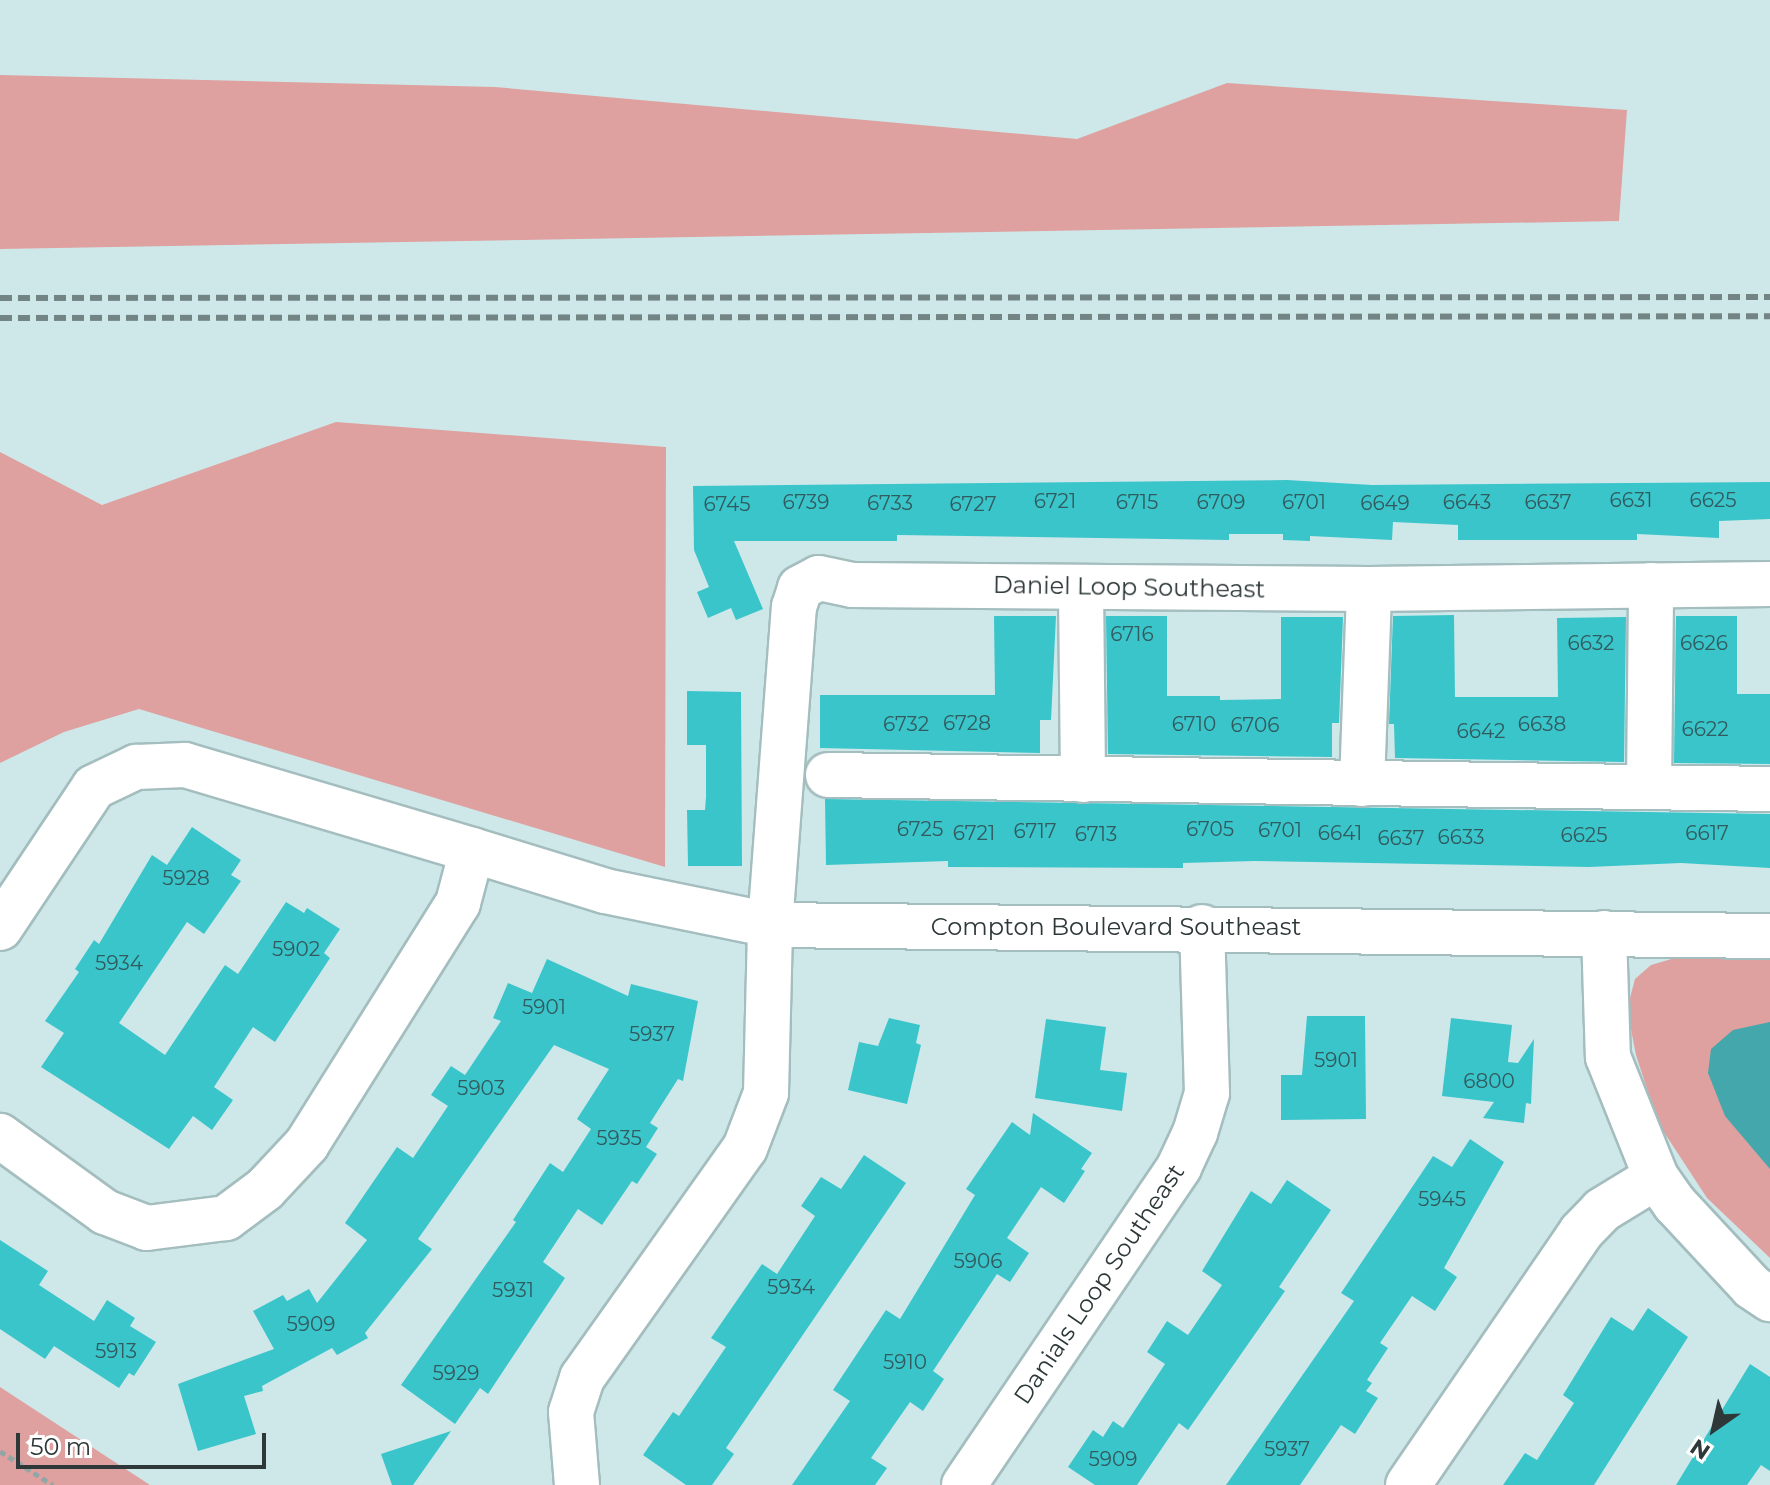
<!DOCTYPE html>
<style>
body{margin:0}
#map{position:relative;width:1770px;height:1485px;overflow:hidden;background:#cee8e9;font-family:Montserrat,sans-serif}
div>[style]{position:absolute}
.green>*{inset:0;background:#dfa0a0}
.water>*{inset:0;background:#43a7ab}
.building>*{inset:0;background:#3ac5cb}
.path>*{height:5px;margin-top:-2.5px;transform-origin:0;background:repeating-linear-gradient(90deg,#92a6a7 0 6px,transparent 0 10px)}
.roads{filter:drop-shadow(2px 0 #a4bdbe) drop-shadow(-2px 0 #a4bdbe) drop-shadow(0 2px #a4bdbe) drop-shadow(0 -2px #a4bdbe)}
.minor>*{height:44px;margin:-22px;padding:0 22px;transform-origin:22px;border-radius:22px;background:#fff}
.rail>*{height:6px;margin-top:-3px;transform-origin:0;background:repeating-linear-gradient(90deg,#738485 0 12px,transparent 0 18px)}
span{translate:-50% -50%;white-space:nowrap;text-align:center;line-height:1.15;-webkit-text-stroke:8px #fff;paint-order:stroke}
.number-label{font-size:20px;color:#315b5e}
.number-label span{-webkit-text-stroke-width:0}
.street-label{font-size:24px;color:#2e3839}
.north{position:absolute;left:1674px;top:1389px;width:80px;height:80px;-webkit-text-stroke:6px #fff;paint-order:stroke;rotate:214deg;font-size:22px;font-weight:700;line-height:32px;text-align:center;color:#2e3839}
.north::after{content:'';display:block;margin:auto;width:28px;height:36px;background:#2e3839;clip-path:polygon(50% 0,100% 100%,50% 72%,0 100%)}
.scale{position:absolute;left:16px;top:1433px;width:250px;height:36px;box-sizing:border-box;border:4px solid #2e3839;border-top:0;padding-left:10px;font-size:24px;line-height:28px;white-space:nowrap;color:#2e3839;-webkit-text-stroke:6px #fff;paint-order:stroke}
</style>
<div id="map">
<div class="green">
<div style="clip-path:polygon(0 75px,495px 87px,1077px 139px,1227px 83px,1627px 110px,1619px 221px,0 249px)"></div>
<div style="clip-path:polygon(336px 422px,666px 447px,665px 867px,139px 709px,64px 732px,0 763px,0 452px,102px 505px)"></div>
<div style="clip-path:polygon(1685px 955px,1770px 955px,1770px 1258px,1707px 1198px,1658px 1123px,1636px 1055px,1627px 1009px,1635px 979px,1651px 965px)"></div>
<div style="clip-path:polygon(0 1387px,150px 1485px,0 1485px)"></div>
</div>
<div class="water">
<div style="clip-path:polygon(1770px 1022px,1770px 1169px,1725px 1116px,1708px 1073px,1711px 1049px,1733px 1030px)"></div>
</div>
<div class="building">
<div style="clip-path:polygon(1287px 480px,1372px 485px,1770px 482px,1770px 519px,1719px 521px,1719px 538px,1637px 534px,1637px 540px,1458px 540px,1458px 525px,1393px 522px,1392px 540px,1310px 536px,1310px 541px,1283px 540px,1283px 534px,1229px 534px,1229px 540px,897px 535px,897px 541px,734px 541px,763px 609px,736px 620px,731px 608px,708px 618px,697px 592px,709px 587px,694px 550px,693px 486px)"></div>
<div style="clip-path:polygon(1454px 615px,1455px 697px,1558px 697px,1557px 618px,1626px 617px,1624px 762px,1395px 758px,1394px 724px,1389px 724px,1393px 616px)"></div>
<div style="clip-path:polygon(994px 616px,1056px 616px,1051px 720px,1040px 720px,1040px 753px,820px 748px,820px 695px,995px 695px)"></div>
<div style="clip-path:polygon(1106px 616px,1167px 616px,1167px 696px,1220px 696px,1220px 700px,1281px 699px,1281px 617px,1343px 617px,1339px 723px,1332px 723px,1332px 757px,1108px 754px)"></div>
<div style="clip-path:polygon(1676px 616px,1737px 616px,1737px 694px,1770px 694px,1770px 764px,1674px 763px)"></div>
<div style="clip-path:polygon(687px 691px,741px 692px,742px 866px,688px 866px,687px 810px,705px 810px,706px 797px,706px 745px,687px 745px)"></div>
<div style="clip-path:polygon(825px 799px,1770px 814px,1770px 868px,1681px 863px,1589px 867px,1254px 861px,1183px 863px,1183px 868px,948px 867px,948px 861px,826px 865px)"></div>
<div style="clip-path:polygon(192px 827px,241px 860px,231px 875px,241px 881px,204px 934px,187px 922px,119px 1023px,165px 1055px,225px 965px,238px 974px,286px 902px,304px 913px,307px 908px,340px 929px,324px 953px,330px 958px,275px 1042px,253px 1027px,214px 1087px,233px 1100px,212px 1130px,193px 1116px,169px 1149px,41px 1067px,64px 1033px,45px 1021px,79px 972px,75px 969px,94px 940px,99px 944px,152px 855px,167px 865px)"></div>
<div style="clip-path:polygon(547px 959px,628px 996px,631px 984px,698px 1001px,683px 1081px,678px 1079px,650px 1123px,658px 1128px,646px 1147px,657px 1154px,637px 1184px,632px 1181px,602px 1225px,578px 1209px,543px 1262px,565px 1278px,488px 1394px,480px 1388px,455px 1424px,401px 1385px,516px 1222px,513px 1220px,550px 1163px,563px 1172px,591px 1129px,577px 1119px,609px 1069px,554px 1045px,418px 1239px,432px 1249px,365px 1333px,368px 1338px,337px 1355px,332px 1348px,262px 1386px,263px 1391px,244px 1396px,256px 1434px,198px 1451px,178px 1384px,274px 1349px,253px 1311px,283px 1295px,287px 1301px,309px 1289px,317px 1303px,367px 1240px,345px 1223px,397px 1147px,413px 1158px,448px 1106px,431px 1095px,451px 1066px,465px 1075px,501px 1021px,493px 1018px,508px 983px,532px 993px)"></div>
<div style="clip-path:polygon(1307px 1016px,1365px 1016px,1366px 1119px,1281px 1120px,1281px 1075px,1302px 1075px)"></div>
<div style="clip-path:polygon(889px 1018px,920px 1025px,916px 1043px,921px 1045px,907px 1104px,848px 1090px,859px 1042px,878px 1046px)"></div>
<div style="clip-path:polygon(1451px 1018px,1512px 1025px,1508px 1062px,1518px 1063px,1534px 1039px,1531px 1104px,1526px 1103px,1524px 1123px,1483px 1118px,1494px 1102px,1442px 1096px)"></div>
<div style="clip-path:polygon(1046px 1019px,1106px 1027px,1100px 1070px,1127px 1073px,1122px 1111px,1035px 1098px)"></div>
<div style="clip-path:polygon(1033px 1113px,1092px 1153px,1081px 1169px,1085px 1171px,1064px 1203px,1041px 1187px,1007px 1238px,1029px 1253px,1010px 1282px,997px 1274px,933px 1371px,944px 1379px,923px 1411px,910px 1402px,871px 1458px,887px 1468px,875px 1485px,792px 1485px,850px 1401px,833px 1390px,886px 1310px,900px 1319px,975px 1195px,966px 1189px,1012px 1122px,1030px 1135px)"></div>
<div style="clip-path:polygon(1470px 1139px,1504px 1162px,1444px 1268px,1457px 1277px,1435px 1311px,1412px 1296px,1380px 1343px,1388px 1348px,1367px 1380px,1372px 1383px,1366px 1391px,1378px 1398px,1355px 1434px,1341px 1425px,1300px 1485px,1226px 1485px,1354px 1301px,1341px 1293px,1433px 1156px,1452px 1167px)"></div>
<div style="clip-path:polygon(864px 1155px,906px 1183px,726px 1448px,734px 1454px,712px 1485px,686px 1485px,643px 1455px,673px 1412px,679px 1416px,726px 1347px,711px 1338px,762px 1264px,777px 1274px,815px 1216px,801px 1206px,821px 1177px,841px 1189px)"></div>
<div style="clip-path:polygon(1287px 1180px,1331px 1210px,1279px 1287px,1285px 1291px,1188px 1430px,1179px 1423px,1137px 1485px,1095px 1485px,1068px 1467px,1093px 1430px,1103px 1437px,1113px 1421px,1123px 1428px,1165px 1364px,1147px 1352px,1167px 1321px,1188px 1335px,1222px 1285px,1202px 1271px,1251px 1191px,1271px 1204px)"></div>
<div style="clip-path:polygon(0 1240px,48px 1271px,39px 1285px,94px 1321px,107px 1300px,135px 1318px,130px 1326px,156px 1342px,134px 1376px,129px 1373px,119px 1388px,54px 1346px,45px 1359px,0 1329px)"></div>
<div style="clip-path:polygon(1648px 1308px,1688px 1337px,1594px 1485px,1503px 1485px,1525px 1453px,1537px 1460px,1574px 1403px,1563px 1395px,1611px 1317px,1633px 1331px)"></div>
<div style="clip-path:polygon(1750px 1364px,1770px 1377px,1770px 1471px,1761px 1465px,1747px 1485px,1676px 1485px)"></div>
<div style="clip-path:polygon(451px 1431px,413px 1485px,392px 1485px,381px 1454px)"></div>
</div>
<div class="path">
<div style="left:0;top:1451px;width:63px;rotate:32.7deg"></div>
</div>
<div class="roads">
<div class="minor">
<div style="left:1081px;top:587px;width:193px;rotate:89.4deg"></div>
<div style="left:828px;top:775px;width:942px;rotate:0.85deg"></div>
<div style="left:1362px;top:784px;width:195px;rotate:-87.9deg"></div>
<div style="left:1649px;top:787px;width:202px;rotate:-89.4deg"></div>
<div style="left:472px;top:850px;width:139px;rotate:17.1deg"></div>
<div style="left:605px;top:891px;width:168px;rotate:11.6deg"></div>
<div style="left:770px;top:925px;width:1000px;rotate:0.63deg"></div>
<div style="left:0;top:928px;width:169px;rotate:-56.3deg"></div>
<div style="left:94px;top:787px;width:47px;rotate:-25.5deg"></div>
<div style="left:136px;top:767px;width:49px;rotate:-2.3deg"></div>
<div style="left:185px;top:765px;width:299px;rotate:16.5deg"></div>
<div style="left:472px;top:850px;width:55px;rotate:104.8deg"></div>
<div style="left:458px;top:903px;width:284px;rotate:122.1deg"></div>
<div style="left:307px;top:1144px;width:62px;rotate:133deg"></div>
<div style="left:265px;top:1189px;width:49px;rotate:143.4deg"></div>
<div style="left:226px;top:1218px;width:80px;rotate:172.8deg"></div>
<div style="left:147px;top:1228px;width:45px;rotate:-159.1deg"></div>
<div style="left:105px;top:1212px;width:130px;rotate:-144.1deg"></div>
<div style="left:1604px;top:933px;width:124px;rotate:88.2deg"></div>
<div style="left:1608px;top:1057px;width:129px;rotate:68.2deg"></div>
<div style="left:1656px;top:1177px;width:33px;rotate:55deg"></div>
<div style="left:1675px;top:1204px;width:113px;rotate:47.1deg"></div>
<div style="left:1752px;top:1287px;width:22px;rotate:34deg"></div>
<div style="left:577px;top:1485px;width:73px;rotate:-94.7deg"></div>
<div style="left:571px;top:1412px;width:36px;rotate:-72deg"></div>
<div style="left:582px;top:1378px;width:282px;rotate:-54.7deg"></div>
<div style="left:745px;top:1148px;width:59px;rotate:-69.1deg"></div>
<div style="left:766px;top:1093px;width:168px;rotate:-88.6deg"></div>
<div style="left:770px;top:925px;width:319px;rotate:-85.7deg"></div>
<div style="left:794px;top:607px;width:20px;rotate:-72deg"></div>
<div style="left:800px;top:588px;width:21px;rotate:-28deg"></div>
<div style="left:819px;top:578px;width:34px;rotate:12deg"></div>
<div style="left:852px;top:585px;width:517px;rotate:0.44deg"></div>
<div style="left:1369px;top:589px;width:401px;rotate:-0.7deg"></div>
<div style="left:964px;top:1485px;width:384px;rotate:-55.9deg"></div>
<div style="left:1179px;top:1167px;width:38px;rotate:-65deg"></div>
<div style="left:1195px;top:1133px;width:42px;rotate:-73.3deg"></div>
<div style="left:1207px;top:1093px;width:166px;rotate:-91.7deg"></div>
<div style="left:1408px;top:1485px;width:306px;rotate:-55.6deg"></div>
<div style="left:1581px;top:1232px;width:30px;rotate:-46deg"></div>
<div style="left:1602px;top:1210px;width:63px;rotate:-31.4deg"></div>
</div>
</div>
<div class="rail">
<div style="left:0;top:298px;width:1770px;rotate:-0.03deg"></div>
<div style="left:0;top:318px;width:1770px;rotate:-0.06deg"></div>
</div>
<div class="number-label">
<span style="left:1631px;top:500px">6631</span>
<span style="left:1713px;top:500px">6625</span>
<span style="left:1055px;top:501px">6721</span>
<span style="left:806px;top:502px">6739</span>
<span style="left:1137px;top:502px">6715</span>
<span style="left:1221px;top:502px">6709</span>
<span style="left:1304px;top:502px">6701</span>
<span style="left:1467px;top:502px">6643</span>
<span style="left:1548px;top:502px">6637</span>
<span style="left:890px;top:503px">6733</span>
<span style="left:1385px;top:503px">6649</span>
<span style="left:727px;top:504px">6745</span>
<span style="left:973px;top:504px">6727</span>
<span style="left:1132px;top:634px">6716</span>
<span style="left:1591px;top:643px">6632</span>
<span style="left:1704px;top:643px">6626</span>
<span style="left:967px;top:723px">6728</span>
<span style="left:906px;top:724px">6732</span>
<span style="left:1194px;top:724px">6710</span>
<span style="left:1542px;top:724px">6638</span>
<span style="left:1255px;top:725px">6706</span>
<span style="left:1705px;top:729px">6622</span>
<span style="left:1481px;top:731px">6642</span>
<span style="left:920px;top:829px">6725</span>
<span style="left:1210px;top:829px">6705</span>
<span style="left:1280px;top:830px">6701</span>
<span style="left:1035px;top:831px">6717</span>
<span style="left:974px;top:833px">6721</span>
<span style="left:1340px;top:833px">6641</span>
<span style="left:1707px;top:833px">6617</span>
<span style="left:1096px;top:834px">6713</span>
<span style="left:1584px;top:835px">6625</span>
<span style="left:1461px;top:837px">6633</span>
<span style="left:1401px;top:838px">6637</span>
<span style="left:186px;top:878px">5928</span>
<span style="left:296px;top:949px">5902</span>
<span style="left:119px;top:963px">5934</span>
<span style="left:544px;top:1007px">5901</span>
<span style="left:652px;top:1034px">5937</span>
<span style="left:1336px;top:1060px">5901</span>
<span style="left:1489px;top:1081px">6800</span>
<span style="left:481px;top:1088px">5903</span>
<span style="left:619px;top:1138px">5935</span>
<span style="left:1442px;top:1199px">5945</span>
<span style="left:978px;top:1261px">5906</span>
<span style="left:791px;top:1287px">5934</span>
<span style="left:513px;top:1290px">5931</span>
<span style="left:311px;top:1324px">5909</span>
<span style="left:116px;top:1351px">5913</span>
<span style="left:905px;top:1362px">5910</span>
<span style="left:456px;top:1373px">5929</span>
<span style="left:1287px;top:1449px">5937</span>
<span style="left:1113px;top:1459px">5909</span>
</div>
<div class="street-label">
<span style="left:1129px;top:587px;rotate:1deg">Daniel Loop Southeast</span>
<span style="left:1116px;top:927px">Compton Boulevard Southeast</span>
<span style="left:1099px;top:1284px;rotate:-56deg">Danials Loop Southeast</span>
</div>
<div class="north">N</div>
<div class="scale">50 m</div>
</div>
